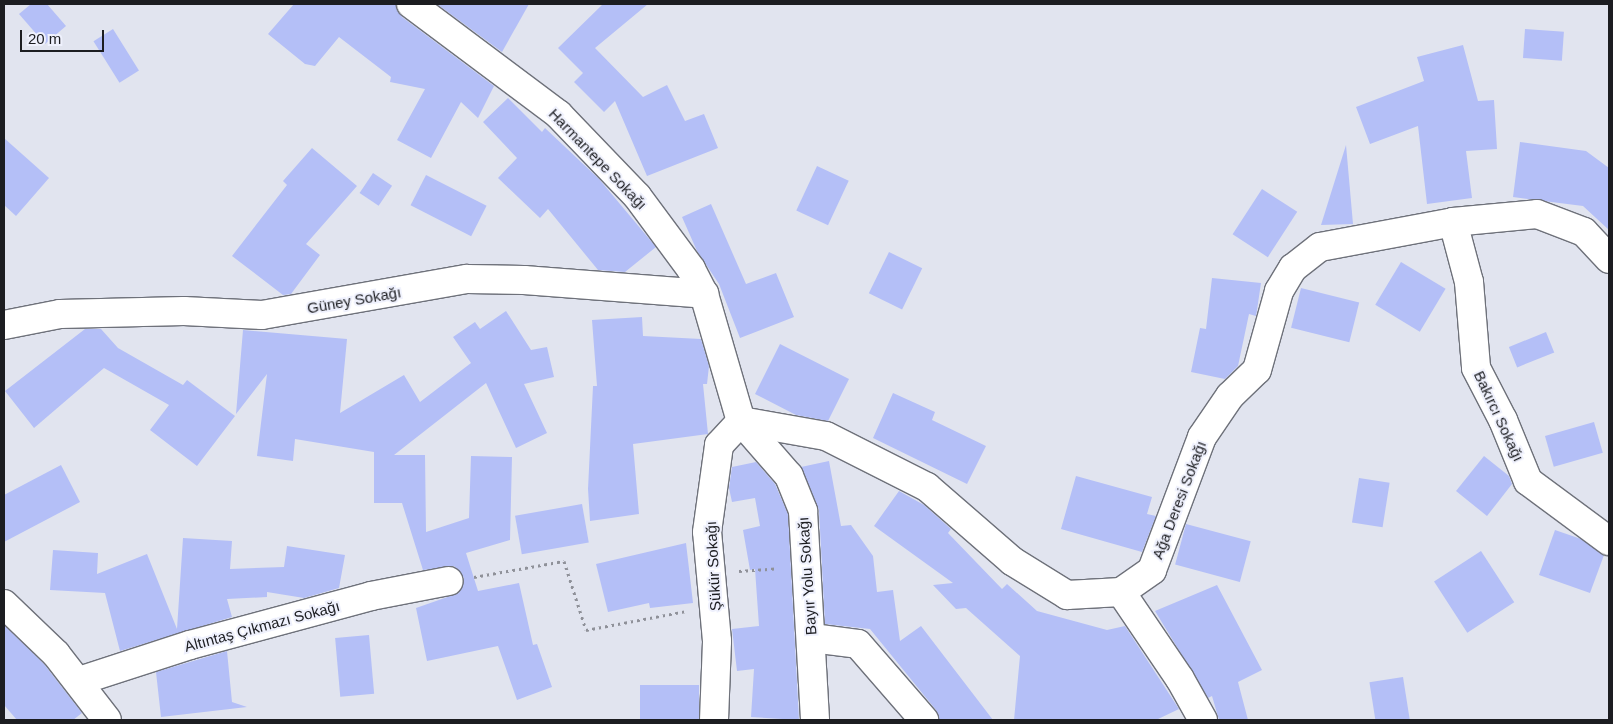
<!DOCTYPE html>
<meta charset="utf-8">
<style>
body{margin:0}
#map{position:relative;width:1613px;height:724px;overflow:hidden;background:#e1e4ef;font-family:Arial,sans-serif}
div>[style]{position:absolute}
.building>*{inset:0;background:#b4bff7;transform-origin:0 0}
.path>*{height:3px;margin-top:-1.5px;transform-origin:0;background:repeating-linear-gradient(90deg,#8f9199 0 2.5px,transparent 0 6.5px)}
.roads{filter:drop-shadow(1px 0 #6e717a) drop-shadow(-1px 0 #6e717a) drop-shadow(0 1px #6e717a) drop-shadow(0 -1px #6e717a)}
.minor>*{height:28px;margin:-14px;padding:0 14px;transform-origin:14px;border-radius:14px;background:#fff}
.tertiary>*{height:28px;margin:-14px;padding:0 14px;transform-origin:14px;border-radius:14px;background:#fff}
span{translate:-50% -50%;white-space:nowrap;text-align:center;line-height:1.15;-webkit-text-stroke:4px #eff1fd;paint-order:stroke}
.street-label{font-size:15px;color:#1c1d21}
.frame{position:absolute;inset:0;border:5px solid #1c1d21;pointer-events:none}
.scale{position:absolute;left:20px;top:30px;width:84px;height:22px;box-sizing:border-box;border:2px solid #1c1d21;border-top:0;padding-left:6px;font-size:15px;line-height:18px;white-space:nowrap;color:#1c1d21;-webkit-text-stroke:4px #eff1fd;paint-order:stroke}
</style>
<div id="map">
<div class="building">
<div style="clip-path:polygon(31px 4px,47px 4px,66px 26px,45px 44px,19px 14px)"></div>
<div style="clip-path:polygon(294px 4px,396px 4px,402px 17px,494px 86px,478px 118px,461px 102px,431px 158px,397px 140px,425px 89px,390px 82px,391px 77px,339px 37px,315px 66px,305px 64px,268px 34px)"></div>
<div style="clip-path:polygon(437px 4px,529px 4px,502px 52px)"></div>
<div style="clip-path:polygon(603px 4px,648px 4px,595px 48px,643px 97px,667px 85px,685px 121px,704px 114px,718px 148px,647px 176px,615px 101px,604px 112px,574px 82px,583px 73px,558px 48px)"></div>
<div style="left:113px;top:29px;width:49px;height:23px;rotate:58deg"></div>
<div style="left:1525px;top:29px;width:39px;height:29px;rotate:4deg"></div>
<div style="clip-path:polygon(1463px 45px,1478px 101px,1494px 100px,1497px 149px,1466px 151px,1472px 198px,1427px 204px,1418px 126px,1370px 144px,1356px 107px,1424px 81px,1417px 57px)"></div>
<div style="clip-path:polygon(508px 98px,542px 132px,545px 128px,599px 179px,656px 247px,625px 272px,598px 270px,548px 209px,540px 218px,498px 178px,517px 158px,483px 122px)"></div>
<div style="clip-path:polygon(4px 138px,49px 178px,16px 216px,4px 205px)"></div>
<div style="clip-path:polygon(1520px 142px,1586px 151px,1609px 168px,1609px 230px,1583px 206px,1513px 197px)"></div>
<div style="clip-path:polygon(1346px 145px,1353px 224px,1321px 225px)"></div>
<div style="clip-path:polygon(312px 148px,357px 186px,306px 244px,320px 255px,291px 294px,283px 295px,232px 256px,287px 185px,283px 181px)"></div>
<div style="left:817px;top:166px;width:35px;height:49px;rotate:25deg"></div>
<div style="left:373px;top:173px;width:23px;height:24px;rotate:34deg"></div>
<div style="left:426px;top:175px;width:68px;height:34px;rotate:27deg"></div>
<div style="left:1262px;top:189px;width:42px;height:54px;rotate:33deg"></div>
<div style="clip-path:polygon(711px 204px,746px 284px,776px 273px,794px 317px,740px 338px,719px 284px,697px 251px,682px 217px)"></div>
<div style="left:889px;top:252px;width:37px;height:46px;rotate:26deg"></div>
<div style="left:1401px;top:262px;width:52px;height:50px;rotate:31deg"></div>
<div style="clip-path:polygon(1212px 278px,1261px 283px,1257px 310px,1256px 316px,1249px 314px,1238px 366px,1225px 379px,1191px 372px,1200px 328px,1206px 329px)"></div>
<div style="left:1301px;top:288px;width:60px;height:41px;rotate:14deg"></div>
<div style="clip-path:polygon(506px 311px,531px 350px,547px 347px,554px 377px,524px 384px,547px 433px,516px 448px,486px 383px,394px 455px,425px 455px,426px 532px,469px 518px,471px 456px,512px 457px,510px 540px,466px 553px,478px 591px,519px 583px,533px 645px,537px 644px,552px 687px,517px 700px,498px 646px,427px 661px,416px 608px,459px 593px,464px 578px,454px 566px,423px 570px,402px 503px,374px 503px,374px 452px,295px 439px,293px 461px,257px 456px,267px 374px,236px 414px,243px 330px,347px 339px,340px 413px,404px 375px,420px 402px,471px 363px,453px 337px,475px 322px,480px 329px)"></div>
<div style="clip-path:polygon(642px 317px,643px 336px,701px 339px,709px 366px,707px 384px,703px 384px,708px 434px,633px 444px,639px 514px,590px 521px,588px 489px,593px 386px,597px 386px,592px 320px)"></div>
<div style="clip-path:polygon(85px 329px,101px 329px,118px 348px,183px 385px,187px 380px,235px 416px,197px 466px,150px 430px,169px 405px,104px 368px,34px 428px,5px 391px)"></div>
<div style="left:1546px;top:332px;width:22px;height:40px;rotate:68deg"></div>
<div style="clip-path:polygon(780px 344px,849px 379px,828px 421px,796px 415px,755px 394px)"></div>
<div style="clip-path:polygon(893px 393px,935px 412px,932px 420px,986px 446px,967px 484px,873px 438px)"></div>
<div style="left:1594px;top:422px;width:32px;height:51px;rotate:74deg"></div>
<div style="clip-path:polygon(1484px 456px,1509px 476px,1512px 484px,1487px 516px,1456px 491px)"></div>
<div style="clip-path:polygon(829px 461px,841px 526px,851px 525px,873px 556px,877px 592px,893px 590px,900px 641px,921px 626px,993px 720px,939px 720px,936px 710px,870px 629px,825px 624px,819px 510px,801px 467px)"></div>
<div style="clip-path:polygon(756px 462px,775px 484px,788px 514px,799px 720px,751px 717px,754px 669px,737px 671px,732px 629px,759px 626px,755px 569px,750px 570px,743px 530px,760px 526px,755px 498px,732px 502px,729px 488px,732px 467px)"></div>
<div style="clip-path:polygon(61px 465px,80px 502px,4px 542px,4px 495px)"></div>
<div style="clip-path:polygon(1076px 476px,1152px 497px,1147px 514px,1156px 516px,1142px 552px,1061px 529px)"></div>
<div style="left:1359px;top:478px;width:31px;height:45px;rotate:9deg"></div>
<div style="clip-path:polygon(899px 491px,924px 505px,951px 529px,948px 533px,1002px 589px,1007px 584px,1037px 611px,1107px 630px,1125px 626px,1179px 709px,1156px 720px,1014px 720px,1020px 656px,966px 608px,956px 609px,933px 585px,953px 583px,874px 526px)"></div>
<div style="left:582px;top:504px;width:39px;height:68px;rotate:80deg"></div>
<div style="left:1186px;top:524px;width:67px;height:42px;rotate:15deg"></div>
<div style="clip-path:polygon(1555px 530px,1581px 539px,1604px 555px,1590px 593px,1539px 575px)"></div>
<div style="clip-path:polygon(183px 538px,232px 541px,230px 569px,284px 567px,287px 546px,345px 555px,339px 588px,304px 598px,267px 592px,267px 597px,227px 599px,232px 617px,120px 651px,105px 593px,50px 590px,53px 550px,98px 553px,97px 574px,147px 554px,177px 629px)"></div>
<div style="clip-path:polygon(686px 543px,693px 603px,650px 608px,649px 603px,608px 612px,596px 564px)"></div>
<div style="left:1481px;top:551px;width:61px;height:56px;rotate:57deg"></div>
<div style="clip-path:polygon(1217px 585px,1262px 670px,1238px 682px,1248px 720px,1219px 720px,1212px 696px,1208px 698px,1155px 611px)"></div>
<div style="clip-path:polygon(4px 625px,44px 664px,82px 713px,73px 720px,17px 720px,4px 705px)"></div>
<div style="left:369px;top:635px;width:59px;height:34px;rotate:85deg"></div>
<div style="clip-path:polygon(227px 651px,232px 702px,247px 707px,161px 717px,156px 672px)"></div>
<div style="left:1403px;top:677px;width:44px;height:34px;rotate:81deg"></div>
<div style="left:699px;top:685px;width:35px;height:59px;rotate:90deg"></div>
</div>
<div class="path">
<div style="left:739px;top:571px;width:39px;rotate:-4deg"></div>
<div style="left:474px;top:577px;width:91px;rotate:-10.1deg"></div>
<div style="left:564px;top:561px;width:72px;rotate:72.3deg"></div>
<div style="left:586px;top:630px;width:103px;rotate:-10.7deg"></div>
</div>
<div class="roads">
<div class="minor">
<div style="left:411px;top:4px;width:184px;rotate:36.8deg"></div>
<div style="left:558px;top:114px;width:114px;rotate:46.1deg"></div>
<div style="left:637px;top:196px;width:91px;rotate:53.5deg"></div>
<div style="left:691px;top:269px;width:28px;rotate:63deg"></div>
<div style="left:704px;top:294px;width:132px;rotate:73.8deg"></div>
<div style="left:1453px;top:222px;width:62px;rotate:75.1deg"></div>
<div style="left:1469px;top:282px;width:86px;rotate:85.3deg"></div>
<div style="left:1476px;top:368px;width:59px;rotate:62.6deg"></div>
<div style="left:1503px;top:420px;width:66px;rotate:67.7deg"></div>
<div style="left:1528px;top:481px;width:101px;rotate:36.5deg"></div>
<div style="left:4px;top:325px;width:57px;rotate:-11.1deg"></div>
<div style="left:60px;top:314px;width:124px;rotate:-1.4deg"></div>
<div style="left:184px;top:311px;width:78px;rotate:2.9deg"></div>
<div style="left:262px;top:315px;width:208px;rotate:-10deg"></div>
<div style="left:467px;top:279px;width:57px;rotate:1deg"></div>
<div style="left:524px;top:280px;width:181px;rotate:4.4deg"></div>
<div style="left:741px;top:421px;width:86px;rotate:10deg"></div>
<div style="left:826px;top:436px;width:113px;rotate:26.8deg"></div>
<div style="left:927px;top:487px;width:113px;rotate:41deg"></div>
<div style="left:1012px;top:561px;width:65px;rotate:31.7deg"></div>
<div style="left:1067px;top:595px;width:54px;rotate:-3.2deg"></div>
<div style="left:1121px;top:592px;width:38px;rotate:-35deg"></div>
<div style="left:1152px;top:570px;width:142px;rotate:-69.4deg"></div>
<div style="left:1202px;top:437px;width:50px;rotate:-55.7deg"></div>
<div style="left:1230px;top:396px;width:37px;rotate:-44deg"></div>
<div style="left:1257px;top:370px;width:82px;rotate:-74.4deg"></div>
<div style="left:1279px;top:291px;width:27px;rotate:-59deg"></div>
<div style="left:1293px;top:268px;width:34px;rotate:-38deg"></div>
<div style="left:1320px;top:247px;width:135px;rotate:-10.6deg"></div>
<div style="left:1453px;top:222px;width:84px;rotate:-5.4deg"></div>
<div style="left:1537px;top:214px;width:50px;rotate:21deg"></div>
<div style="left:1584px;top:232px;width:37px;rotate:47deg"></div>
<div style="left:1121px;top:592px;width:105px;rotate:55.9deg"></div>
<div style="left:1180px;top:679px;width:47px;rotate:60.7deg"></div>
<div style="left:4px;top:604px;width:72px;rotate:43.9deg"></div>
<div style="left:56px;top:654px;width:83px;rotate:52.3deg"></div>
<div style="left:812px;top:638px;width:46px;rotate:7.4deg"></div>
<div style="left:858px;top:644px;width:101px;rotate:49deg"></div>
<div style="left:79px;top:681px;width:117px;rotate:-18deg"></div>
<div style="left:190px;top:645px;width:188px;rotate:-15.1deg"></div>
<div style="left:371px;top:596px;width:79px;rotate:-10.9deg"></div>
<div style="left:714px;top:720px;width:79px;rotate:-87.8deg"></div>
<div style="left:717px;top:641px;width:109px;rotate:-95.2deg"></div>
<div style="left:707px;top:532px;width:88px;rotate:-82.1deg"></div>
<div style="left:719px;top:445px;width:33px;rotate:-47deg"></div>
</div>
<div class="tertiary">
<div style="left:741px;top:421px;width:73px;rotate:48.9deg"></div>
<div style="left:789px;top:476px;width:38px;rotate:68deg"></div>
<div style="left:803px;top:511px;width:209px;rotate:86.7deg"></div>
</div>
</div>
<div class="street-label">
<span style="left:598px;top:159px;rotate:46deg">Harmantepe Sokağı</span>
<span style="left:354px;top:300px;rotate:-10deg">Güney Sokağı</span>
<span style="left:1499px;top:416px;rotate:65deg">Bakırcı Sokağı</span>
<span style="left:1179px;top:500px;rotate:-69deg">Ağa Deresi Sokağı</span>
<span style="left:713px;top:566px;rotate:-93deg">Şükür Sokağı</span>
<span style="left:807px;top:576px;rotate:-94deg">Bayır Yolu Sokağı</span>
<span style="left:262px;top:626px;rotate:-15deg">Altıntaş Çıkmazı Sokağı</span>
</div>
<div class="frame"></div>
<div class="scale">20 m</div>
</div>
